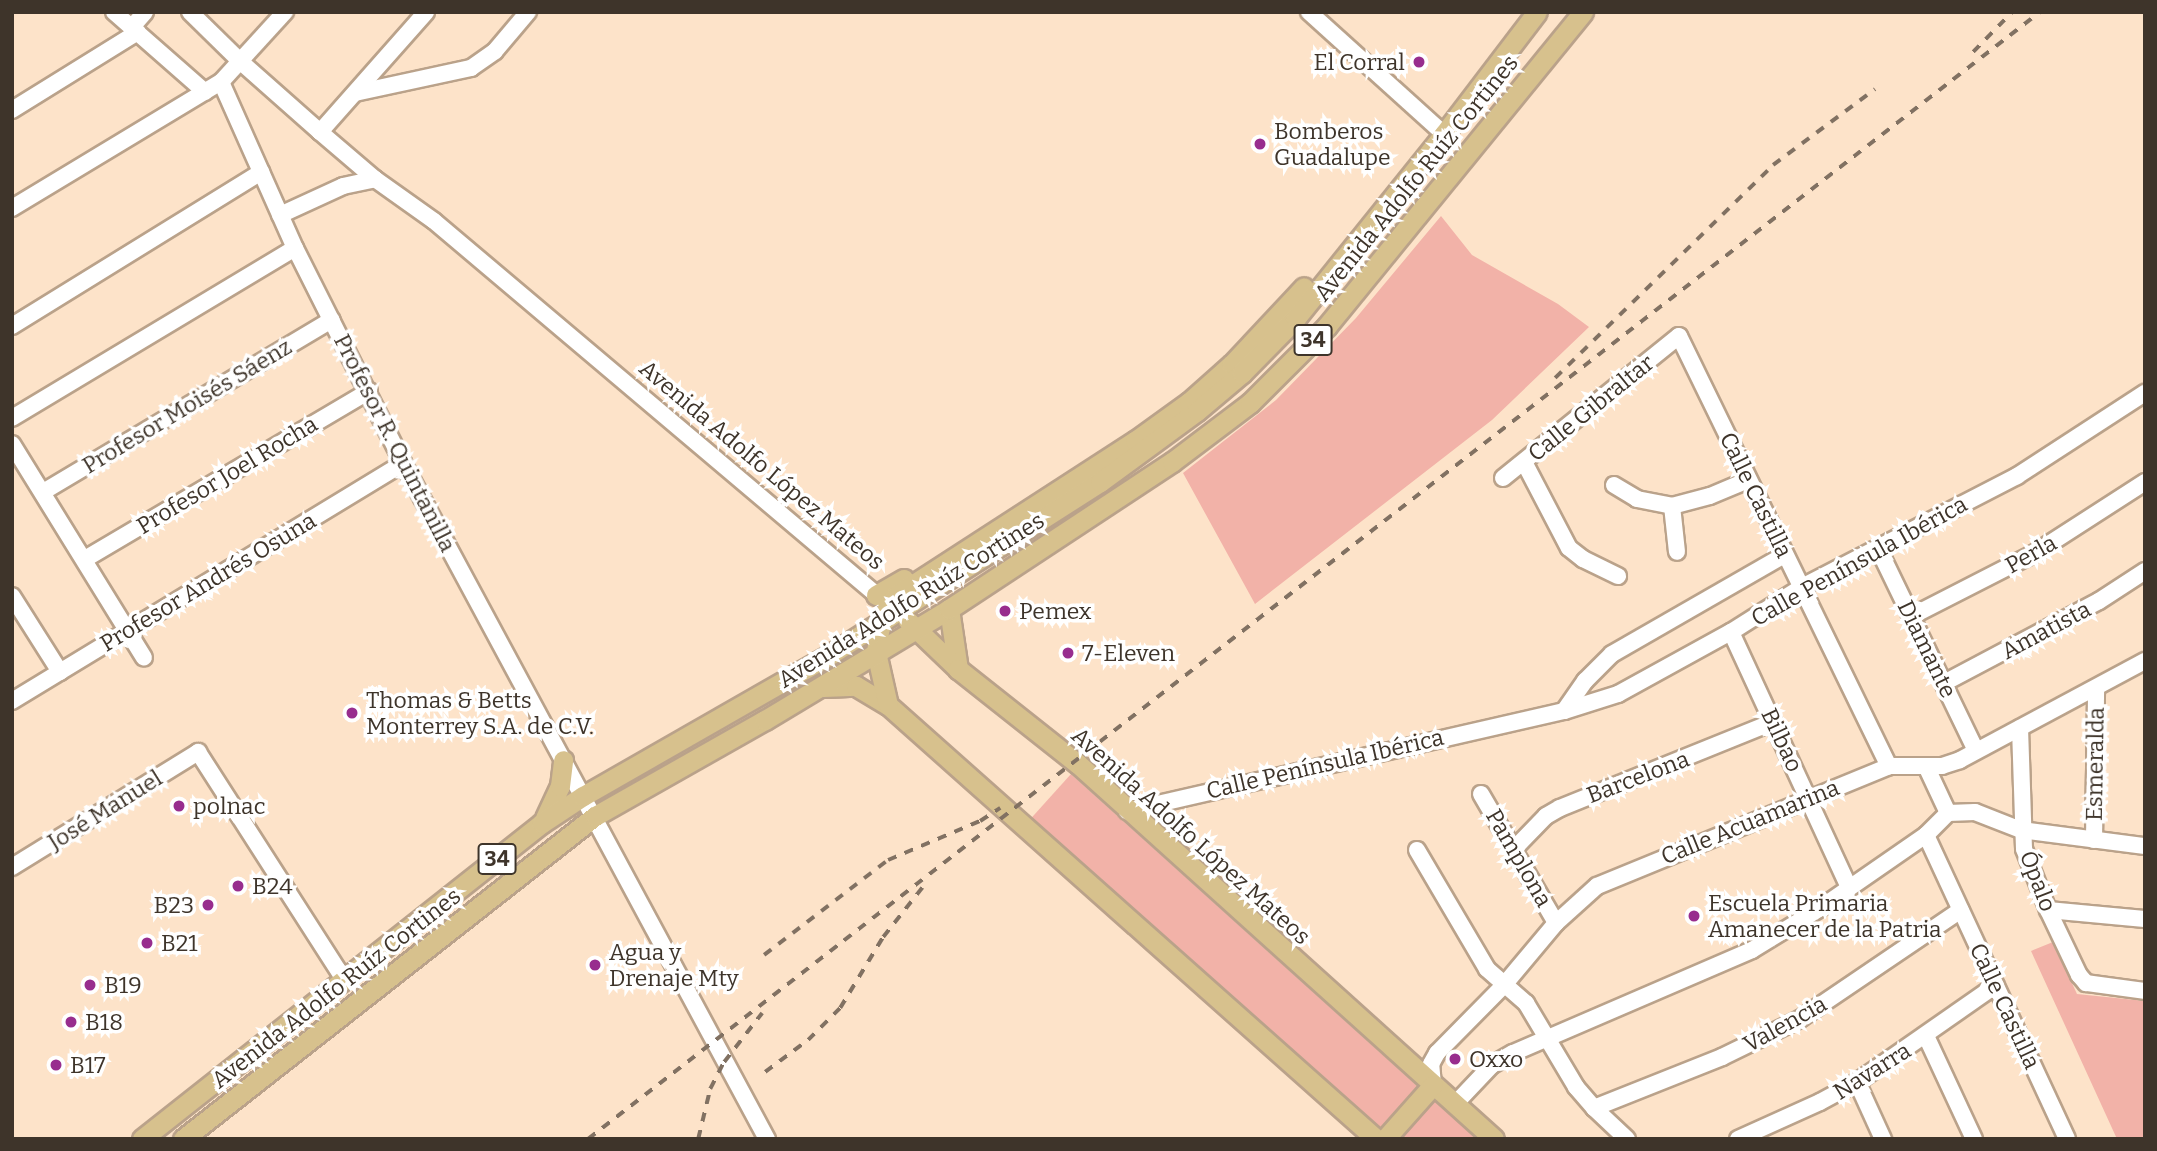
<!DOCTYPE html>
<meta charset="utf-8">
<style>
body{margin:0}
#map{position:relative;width:2157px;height:1151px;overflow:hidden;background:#fde3c9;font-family:Bitter,serif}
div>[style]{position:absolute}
.green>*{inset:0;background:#f2b2a8;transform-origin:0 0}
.roads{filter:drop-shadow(2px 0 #baa28a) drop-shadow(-2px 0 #baa28a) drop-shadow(0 2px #baa28a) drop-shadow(0 -2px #baa28a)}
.minor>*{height:16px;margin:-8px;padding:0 8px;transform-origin:8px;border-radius:8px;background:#fff}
.major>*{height:19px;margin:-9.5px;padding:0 9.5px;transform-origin:9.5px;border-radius:9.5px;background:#d7c18d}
.rail>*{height:3.5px;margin-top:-1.75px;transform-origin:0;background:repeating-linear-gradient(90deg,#817162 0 9px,transparent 0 18px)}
.dots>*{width:19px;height:19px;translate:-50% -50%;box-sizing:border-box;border:4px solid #fff;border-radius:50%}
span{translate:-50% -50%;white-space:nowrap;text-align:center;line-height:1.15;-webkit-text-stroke:7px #fff;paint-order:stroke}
.shield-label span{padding:2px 5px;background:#fff;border:2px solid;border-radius:5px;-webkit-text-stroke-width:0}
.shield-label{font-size:21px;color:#3e342a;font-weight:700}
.poi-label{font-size:23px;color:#3e342a}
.right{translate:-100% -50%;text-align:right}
.left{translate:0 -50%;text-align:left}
.street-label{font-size:23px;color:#3e342a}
.frame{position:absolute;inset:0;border:14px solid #3e342a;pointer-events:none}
</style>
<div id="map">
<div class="green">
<div style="clip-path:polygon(1441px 216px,1472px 255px,1558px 304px,1589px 327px,1492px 420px,1255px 604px,1183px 473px,1276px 400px,1356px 318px)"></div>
<div style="left:1071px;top:774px;width:473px;height:64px;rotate:42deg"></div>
<div style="clip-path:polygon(2053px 942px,2077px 994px,2145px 1001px,2145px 1139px,2117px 1139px,2031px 951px)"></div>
<div style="clip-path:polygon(1436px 1098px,1482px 1139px,1399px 1139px)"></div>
</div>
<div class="roads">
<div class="minor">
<div style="left:114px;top:12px;width:121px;rotate:41.3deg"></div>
<div style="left:190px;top:12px;width:71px;rotate:44.4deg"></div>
<div style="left:241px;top:62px;width:106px;rotate:41.5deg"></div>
<div style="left:320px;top:132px;width:72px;rotate:40.5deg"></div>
<div style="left:375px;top:179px;width:72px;rotate:35.4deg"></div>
<div style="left:434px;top:221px;width:589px;rotate:40.18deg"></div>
<div style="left:1309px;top:12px;width:182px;rotate:42.1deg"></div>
<div style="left:132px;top:27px;width:20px;rotate:-49deg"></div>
<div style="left:221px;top:82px;width:182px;rotate:66deg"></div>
<div style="left:295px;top:248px;width:241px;rotate:63.3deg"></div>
<div style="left:403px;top:463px;width:768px;rotate:61.7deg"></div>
<div style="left:355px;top:93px;width:119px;rotate:-12.2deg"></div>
<div style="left:471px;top:68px;width:29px;rotate:-35deg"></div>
<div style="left:495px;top:51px;width:51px;rotate:-49.8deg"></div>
<div style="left:12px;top:110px;width:148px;rotate:-31.8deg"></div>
<div style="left:320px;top:132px;width:160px;rotate:-48.5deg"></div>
<div style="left:12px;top:208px;width:244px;rotate:-31.1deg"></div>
<div style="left:221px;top:82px;width:95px;rotate:-47.6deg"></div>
<div style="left:280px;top:215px;width:69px;rotate:-24.7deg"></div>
<div style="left:343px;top:186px;width:33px;rotate:-12deg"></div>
<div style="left:12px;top:326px;width:293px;rotate:-31.7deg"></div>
<div style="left:12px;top:418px;width:330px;rotate:-31deg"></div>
<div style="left:12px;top:444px;width:251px;rotate:58.3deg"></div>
<div style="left:1524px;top:462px;width:97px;rotate:62.4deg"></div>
<div style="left:1569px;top:548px;width:18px;rotate:38deg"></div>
<div style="left:1583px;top:559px;width:39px;rotate:26deg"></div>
<div style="left:1503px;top:478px;width:226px;rotate:-38.9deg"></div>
<div style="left:1679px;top:336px;width:479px;rotate:64deg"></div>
<div style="left:1614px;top:485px;width:27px;rotate:31deg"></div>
<div style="left:1637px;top:499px;width:36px;rotate:11deg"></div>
<div style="left:1672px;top:506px;width:39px;rotate:-15deg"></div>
<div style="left:1710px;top:496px;width:41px;rotate:-22.8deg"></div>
<div style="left:43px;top:492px;width:336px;rotate:-30.8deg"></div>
<div style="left:1672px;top:506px;width:46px;rotate:83.8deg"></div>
<div style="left:1878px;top:548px;width:225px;rotate:64.2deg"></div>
<div style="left:85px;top:559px;width:330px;rotate:-30.6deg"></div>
<div style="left:12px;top:596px;width:90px;rotate:57.7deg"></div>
<div style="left:1912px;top:616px;width:138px;rotate:-27.1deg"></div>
<div style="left:2035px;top:553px;width:131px;rotate:-32.8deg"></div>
<div style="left:1731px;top:632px;width:281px;rotate:65.2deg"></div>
<div style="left:1944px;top:683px;width:175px;rotate:-27.9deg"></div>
<div style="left:2099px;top:601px;width:55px;rotate:-33.1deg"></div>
<div style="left:12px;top:701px;width:458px;rotate:-31.3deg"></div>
<div style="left:1564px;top:711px;width:37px;rotate:-55deg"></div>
<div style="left:1585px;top:681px;width:38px;rotate:-45deg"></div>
<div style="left:1612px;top:654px;width:198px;rotate:-29.9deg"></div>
<div style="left:2020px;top:728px;width:121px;rotate:88.1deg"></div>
<div style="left:2024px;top:849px;width:66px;rotate:68.5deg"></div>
<div style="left:2048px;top:910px;width:72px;rotate:64.5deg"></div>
<div style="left:2079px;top:975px;width:11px;rotate:49deg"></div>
<div style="left:2086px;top:983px;width:60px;rotate:7.7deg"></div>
<div style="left:1926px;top:766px;width:52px;rotate:64.9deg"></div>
<div style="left:1481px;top:794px;width:149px;rotate:59.8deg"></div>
<div style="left:1127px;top:811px;width:448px;rotate:-12.9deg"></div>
<div style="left:1564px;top:711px;width:57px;rotate:-17.5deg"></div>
<div style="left:1618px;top:694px;width:129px;rotate:-28.8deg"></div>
<div style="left:1731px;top:632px;width:84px;rotate:-32.4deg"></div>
<div style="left:1802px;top:587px;width:242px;rotate:-27.3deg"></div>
<div style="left:2017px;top:476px;width:153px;rotate:-33deg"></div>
<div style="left:1948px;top:813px;width:27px;rotate:-2deg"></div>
<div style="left:1975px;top:812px;width:49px;rotate:21.4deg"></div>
<div style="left:2021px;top:830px;width:125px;rotate:7.4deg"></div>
<div style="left:1926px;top:835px;width:335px;rotate:65.1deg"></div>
<div style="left:2094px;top:840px;width:151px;rotate:-89.2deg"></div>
<div style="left:1514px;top:849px;width:46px;rotate:-45.9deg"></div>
<div style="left:1546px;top:816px;width:16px;rotate:-30deg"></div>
<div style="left:1560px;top:808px;width:230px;rotate:-22deg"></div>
<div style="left:1417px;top:850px;width:138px;rotate:59.5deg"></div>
<div style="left:1487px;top:969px;width:52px;rotate:41.1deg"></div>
<div style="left:1526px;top:1003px;width:98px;rotate:59.2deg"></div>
<div style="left:1576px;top:1087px;width:28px;rotate:49deg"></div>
<div style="left:1594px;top:1108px;width:45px;rotate:43.2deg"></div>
<div style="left:12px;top:867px;width:219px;rotate:-31.7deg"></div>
<div style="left:198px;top:752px;width:270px;rotate:57.3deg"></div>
<div style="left:2048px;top:910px;width:97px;rotate:5.3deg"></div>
<div style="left:1926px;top:1036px;width:114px;rotate:65deg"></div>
<div style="left:1857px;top:1082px;width:63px;rotate:65.5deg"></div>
<div style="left:1433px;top:1085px;width:21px;rotate:-95deg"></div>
<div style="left:1431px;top:1064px;width:13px;rotate:-61deg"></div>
<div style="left:1437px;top:1053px;width:95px;rotate:-45.4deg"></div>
<div style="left:1504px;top:985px;width:81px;rotate:-50deg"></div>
<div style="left:1556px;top:923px;width:55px;rotate:-42.1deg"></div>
<div style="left:1597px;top:886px;width:316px;rotate:-22.3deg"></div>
<div style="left:1889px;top:766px;width:53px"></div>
<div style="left:1942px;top:766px;width:19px;rotate:-18deg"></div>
<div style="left:1960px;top:760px;width:210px;rotate:-28.2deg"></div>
<div style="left:1455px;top:1104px;width:54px;rotate:-46.5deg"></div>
<div style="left:1492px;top:1065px;width:24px;rotate:-30deg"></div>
<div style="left:1513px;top:1053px;width:260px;rotate:-23.3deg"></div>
<div style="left:1752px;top:950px;width:79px;rotate:-31.5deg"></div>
<div style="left:1819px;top:909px;width:130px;rotate:-34.7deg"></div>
<div style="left:1926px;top:835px;width:31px;rotate:-45deg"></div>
<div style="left:1594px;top:1108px;width:138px;rotate:-21.7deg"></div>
<div style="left:1722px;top:1057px;width:87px;rotate:-26deg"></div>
<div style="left:1800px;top:1019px;width:194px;rotate:-34.1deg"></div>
<div style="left:1738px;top:1139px;width:90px;rotate:-24.3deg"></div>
<div style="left:1820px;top:1102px;width:42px;rotate:-28.4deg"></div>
<div style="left:1857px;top:1082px;width:169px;rotate:-34.9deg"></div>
</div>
<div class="major">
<div style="left:876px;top:595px;width:32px;rotate:-30deg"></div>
<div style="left:949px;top:609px;width:61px;rotate:81.5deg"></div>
<div style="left:908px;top:621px;width:69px;rotate:43.8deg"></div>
<div style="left:958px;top:669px;width:153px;rotate:38.4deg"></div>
<div style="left:1078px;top:764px;width:560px;rotate:42.03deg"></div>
<div style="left:823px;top:687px;width:33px;rotate:-2deg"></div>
<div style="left:856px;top:686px;width:37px;rotate:31deg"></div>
<div style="left:888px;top:705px;width:653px;rotate:41.65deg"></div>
<div style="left:888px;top:705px;width:54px;rotate:-102.8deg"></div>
<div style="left:876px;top:652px;width:21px;rotate:-82deg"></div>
<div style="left:879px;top:631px;width:28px;rotate:-71deg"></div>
<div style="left:888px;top:605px;width:11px;rotate:-52deg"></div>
<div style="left:895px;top:596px;width:286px;rotate:-32.9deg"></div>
<div style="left:1135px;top:441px;width:67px;rotate:-35.8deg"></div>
<div style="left:1189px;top:402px;width:57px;rotate:-41.5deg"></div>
<div style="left:1232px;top:364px;width:105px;rotate:-46.9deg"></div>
<div style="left:545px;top:818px;width:35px;rotate:-65deg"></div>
<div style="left:560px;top:786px;width:26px;rotate:-83deg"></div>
<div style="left:142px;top:1139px;width:510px;rotate:-38.31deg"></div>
<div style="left:542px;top:823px;width:49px;rotate:-33.4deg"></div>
<div style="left:583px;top:796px;width:286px;rotate:-29.8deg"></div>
<div style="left:831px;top:654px;width:319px;rotate:-32.6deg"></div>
<div style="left:1100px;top:482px;width:120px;rotate:-36.2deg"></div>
<div style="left:1197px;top:411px;width:59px;rotate:-40.2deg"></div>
<div style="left:1242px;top:373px;width:77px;rotate:-45.5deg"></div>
<div style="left:1296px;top:318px;width:236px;rotate:-51.2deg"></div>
<div style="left:1444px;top:134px;width:153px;rotate:-52.7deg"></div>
<div style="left:183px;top:1139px;width:524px;rotate:-38.1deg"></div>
<div style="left:595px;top:816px;width:195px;rotate:-29.5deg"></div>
<div style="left:765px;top:720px;width:215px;rotate:-31.1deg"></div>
<div style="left:949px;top:609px;width:267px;rotate:-33.4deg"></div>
<div style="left:1172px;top:462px;width:98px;rotate:-37.1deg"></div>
<div style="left:1250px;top:403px;width:109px;rotate:-45deg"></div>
<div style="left:1327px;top:326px;width:405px;rotate:-50.8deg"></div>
<div style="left:1385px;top:1139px;width:72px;rotate:-48.4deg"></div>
</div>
</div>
<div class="rail">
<div style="left:1973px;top:52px;width:56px;rotate:-45.7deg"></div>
<div style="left:1555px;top:378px;width:305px;rotate:-44.3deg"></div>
<div style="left:1773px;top:165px;width:127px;rotate:-36.7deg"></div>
<div style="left:764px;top:955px;width:156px;rotate:-37.5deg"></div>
<div style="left:888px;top:860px;width:100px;rotate:-23deg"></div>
<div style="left:980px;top:821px;width:24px;rotate:-33deg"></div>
<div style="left:765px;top:1072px;width:54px;rotate:-36.7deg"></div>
<div style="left:808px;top:1040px;width:45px;rotate:-45deg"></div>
<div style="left:840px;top:1008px;width:83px;rotate:-58.8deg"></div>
<div style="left:883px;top:937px;width:63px;rotate:-51.5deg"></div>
<div style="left:588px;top:1139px;width:1838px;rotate:-37.82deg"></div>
<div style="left:698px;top:1139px;width:51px;rotate:-76.5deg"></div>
<div style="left:710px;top:1089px;width:30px;rotate:-63deg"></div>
<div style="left:724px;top:1062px;width:62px;rotate:-52.2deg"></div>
</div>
<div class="dots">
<div style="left:1419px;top:62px;background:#982d8e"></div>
<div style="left:1260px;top:144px;background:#982d8e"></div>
<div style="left:1005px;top:611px;background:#982d8e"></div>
<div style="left:1068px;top:653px;background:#982d8e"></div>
<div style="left:352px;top:713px;background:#982d8e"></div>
<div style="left:179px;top:806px;background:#982d8e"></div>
<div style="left:238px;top:886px;background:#982d8e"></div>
<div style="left:208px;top:905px;background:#982d8e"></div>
<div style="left:1694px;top:916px;background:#982d8e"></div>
<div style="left:147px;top:943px;background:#982d8e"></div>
<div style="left:595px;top:965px;background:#982d8e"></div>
<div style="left:90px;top:985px;background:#982d8e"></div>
<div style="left:71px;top:1022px;background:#982d8e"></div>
<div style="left:1455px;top:1059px;background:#982d8e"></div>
<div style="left:56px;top:1065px;background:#982d8e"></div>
</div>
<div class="shield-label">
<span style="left:1313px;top:340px">34</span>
<span style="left:497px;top:859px">34</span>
</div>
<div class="poi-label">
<span class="right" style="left:1405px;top:62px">El Corral</span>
<span class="left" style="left:1274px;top:144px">Bomberos<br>Guadalupe</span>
<span class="left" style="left:1019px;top:611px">Pemex</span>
<span class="left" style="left:1082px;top:653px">7-Eleven</span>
<span class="left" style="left:366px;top:713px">Thomas &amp; Betts<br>Monterrey S.A. de C.V.</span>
<span class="left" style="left:193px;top:806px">polnac</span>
<span class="left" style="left:252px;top:886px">B24</span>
<span class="left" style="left:1708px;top:916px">Escuela Primaria<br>Amanecer de la Patria</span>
<span class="right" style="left:194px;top:905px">B23</span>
<span class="left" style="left:161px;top:943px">B21</span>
<span class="left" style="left:609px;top:965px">Agua y<br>Drenaje Mty</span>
<span class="left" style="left:104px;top:985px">B19</span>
<span class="left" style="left:85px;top:1022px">B18</span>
<span class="left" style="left:1469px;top:1059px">Oxxo</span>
<span class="left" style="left:70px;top:1065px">B17</span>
</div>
<div class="street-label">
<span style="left:1416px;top:178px;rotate:-51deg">Avenida Adolfo Ruíz Cortines</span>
<span style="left:187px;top:406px;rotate:-31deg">Profesor Moisés Sáenz</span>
<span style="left:1591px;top:408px;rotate:-39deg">Calle Gibraltar</span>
<span style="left:395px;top:443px;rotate:63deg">Profesor R. Quintanilla</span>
<span style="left:762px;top:465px;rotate:40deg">Avenida Adolfo López Mateos</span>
<span style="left:227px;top:475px;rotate:-31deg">Profesor Joel Rocha</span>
<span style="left:1756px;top:495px;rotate:64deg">Calle Castilla</span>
<span style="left:2031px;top:554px;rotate:-29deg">Perla</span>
<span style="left:1859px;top:561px;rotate:-29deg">Calle Península Ibérica</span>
<span style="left:208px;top:582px;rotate:-31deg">Profesor Andrés Osuna</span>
<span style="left:911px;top:600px;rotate:-32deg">Avenida Adolfo Ruíz Cortines</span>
<span style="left:2046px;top:630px;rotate:-28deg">Amatista</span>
<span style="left:1927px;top:649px;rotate:64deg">Diamante</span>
<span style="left:1782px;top:740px;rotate:65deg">Bilbao</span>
<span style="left:1325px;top:764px;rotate:-13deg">Calle Península Ibérica</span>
<span style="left:2095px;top:764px;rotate:-89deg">Esmeralda</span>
<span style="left:1638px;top:777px;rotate:-21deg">Barcelona</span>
<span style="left:105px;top:810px;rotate:-32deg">José Manuel</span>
<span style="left:1750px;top:822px;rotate:-22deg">Calle Acuamarina</span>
<span style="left:1191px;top:836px;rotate:42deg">Avenida Adolfo López Mateos</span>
<span style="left:1519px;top:858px;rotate:60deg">Pamplona</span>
<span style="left:2038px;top:881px;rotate:69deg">Ópalo</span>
<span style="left:336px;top:988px;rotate:-38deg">Avenida Adolfo Ruíz Cortines</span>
<span style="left:2005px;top:1006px;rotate:65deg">Calle Castilla</span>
<span style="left:1785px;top:1024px;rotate:-29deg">Valencia</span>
<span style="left:1872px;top:1071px;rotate:-32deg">Navarra</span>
</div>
<div class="frame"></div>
</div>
